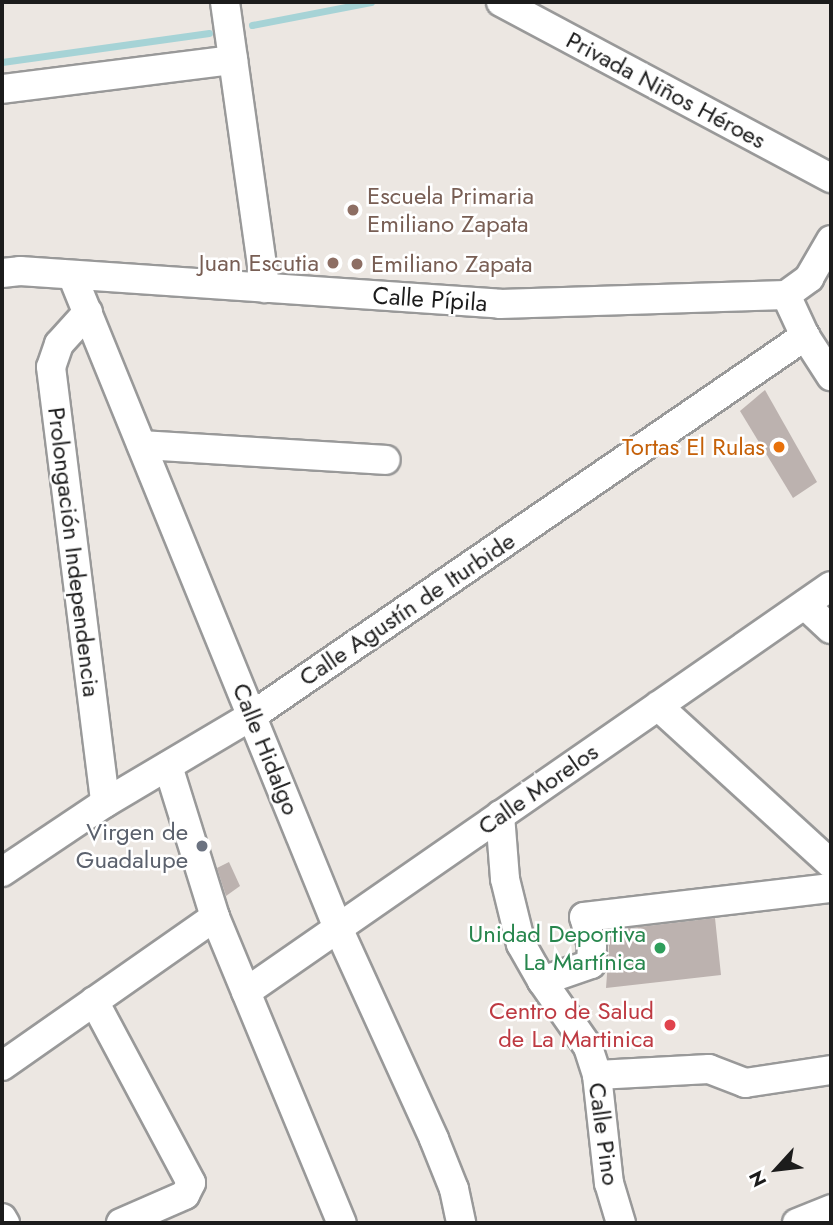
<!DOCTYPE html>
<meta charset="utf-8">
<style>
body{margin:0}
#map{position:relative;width:833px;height:1225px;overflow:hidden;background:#ece7e2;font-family:Jost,sans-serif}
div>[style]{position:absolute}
.stream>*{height:7px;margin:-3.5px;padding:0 3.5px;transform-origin:3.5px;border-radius:3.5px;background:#a6d3d6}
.building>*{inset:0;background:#bcb2af}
.roads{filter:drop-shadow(2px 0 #999) drop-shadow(-2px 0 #999) drop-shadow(0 2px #999) drop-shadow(0 -2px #999)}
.street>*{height:28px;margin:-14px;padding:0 14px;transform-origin:14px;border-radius:14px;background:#fff}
.dots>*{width:19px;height:19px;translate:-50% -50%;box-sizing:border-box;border:4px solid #fff;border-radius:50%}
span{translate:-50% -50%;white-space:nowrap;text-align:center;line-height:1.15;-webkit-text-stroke:5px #fff;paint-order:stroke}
.street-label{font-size:24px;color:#1c1c1c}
.education-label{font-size:24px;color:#785e54}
.left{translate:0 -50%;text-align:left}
.right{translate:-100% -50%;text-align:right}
.food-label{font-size:24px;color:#c56008}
.worship-label{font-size:24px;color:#5b616d}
.leisure-label{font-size:24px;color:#27864d}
.health-label{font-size:24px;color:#be3a42}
.frame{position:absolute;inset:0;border:4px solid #1c1c1c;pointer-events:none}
.north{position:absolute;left:742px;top:1134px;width:70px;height:70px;-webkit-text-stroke:5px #fff;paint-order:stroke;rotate:243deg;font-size:19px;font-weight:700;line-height:28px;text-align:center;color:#1c1c1c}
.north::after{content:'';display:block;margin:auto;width:24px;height:32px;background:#1c1c1c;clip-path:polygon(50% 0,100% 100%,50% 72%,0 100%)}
</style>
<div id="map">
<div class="stream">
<div style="left:252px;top:25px;width:121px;rotate:-10.9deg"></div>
<div style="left:2px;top:62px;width:209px;rotate:-8deg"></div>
</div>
<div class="building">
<div style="clip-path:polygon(765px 390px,817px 482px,793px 498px,740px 411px)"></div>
<div style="clip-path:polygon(229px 862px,240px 886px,226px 896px,217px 868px)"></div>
<div style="clip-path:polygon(715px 918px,721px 975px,606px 988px,609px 947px,605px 931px)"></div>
</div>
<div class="roads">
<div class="street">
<div style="left:225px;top:2px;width:289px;rotate:82deg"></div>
<div style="left:501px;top:2px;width:374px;rotate:28.1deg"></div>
<div style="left:2px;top:89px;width:233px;rotate:-7.2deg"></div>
<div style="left:2px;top:273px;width:18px;rotate:-6deg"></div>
<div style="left:20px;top:271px;width:481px;rotate:3.9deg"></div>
<div style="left:500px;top:304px;width:286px;rotate:-1.8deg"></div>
<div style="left:786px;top:295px;width:29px;rotate:-36deg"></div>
<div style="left:809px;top:278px;width:44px;rotate:-59.9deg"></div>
<div style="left:72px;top:275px;width:705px;rotate:67.84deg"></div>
<div style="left:338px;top:928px;width:232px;rotate:65.5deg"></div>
<div style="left:434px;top:1139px;width:54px;rotate:68.2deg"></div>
<div style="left:454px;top:1189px;width:35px;rotate:78deg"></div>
<div style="left:786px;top:295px;width:45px;rotate:65.1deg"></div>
<div style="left:805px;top:336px;width:48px;rotate:57deg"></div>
<div style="left:88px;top:312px;width:43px;rotate:132.2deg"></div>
<div style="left:59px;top:344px;width:24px;rotate:109deg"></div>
<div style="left:51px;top:367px;width:439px;rotate:82.9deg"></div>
<div style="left:142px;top:445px;width:244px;rotate:3.5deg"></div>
<div style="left:805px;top:605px;width:35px;rotate:43deg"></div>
<div style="left:658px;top:706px;width:234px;rotate:42.4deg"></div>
<div style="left:168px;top:766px;width:158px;rotate:72.7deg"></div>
<div style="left:215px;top:917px;width:331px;rotate:67.5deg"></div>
<div style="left:500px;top:815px;width:64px;rotate:85.5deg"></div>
<div style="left:505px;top:879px;width:67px;rotate:76.2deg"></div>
<div style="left:521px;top:944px;width:43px;rotate:60.4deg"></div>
<div style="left:542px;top:981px;width:80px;rotate:55.1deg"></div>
<div style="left:588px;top:1047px;width:29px;rotate:72deg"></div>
<div style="left:597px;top:1075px;width:109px;rotate:83.7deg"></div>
<div style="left:609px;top:1183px;width:42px;rotate:73.3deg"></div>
<div style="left:2px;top:872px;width:124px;rotate:-33.8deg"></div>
<div style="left:105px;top:803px;width:172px;rotate:-30.7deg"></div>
<div style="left:253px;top:715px;width:670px;rotate:-34.47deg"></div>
<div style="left:542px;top:981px;width:52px;rotate:-19.1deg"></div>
<div style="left:591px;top:964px;width:18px;rotate:-87deg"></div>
<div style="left:592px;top:946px;width:30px;rotate:-105deg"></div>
<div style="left:584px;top:917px;width:249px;rotate:-6.7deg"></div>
<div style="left:246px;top:992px;width:712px;rotate:-34.76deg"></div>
<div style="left:94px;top:1001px;width:206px;rotate:61.9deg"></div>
<div style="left:191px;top:1183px;width:13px;rotate:117deg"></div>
<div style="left:185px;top:1195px;width:70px;rotate:156.4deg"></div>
<div style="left:2px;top:1066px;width:260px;rotate:-35deg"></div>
<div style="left:597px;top:1075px;width:112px;rotate:-3.1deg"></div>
<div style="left:709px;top:1069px;width:39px;rotate:21deg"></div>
<div style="left:745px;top:1083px;width:87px;rotate:-8.6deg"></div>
<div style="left:2px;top:1218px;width:6px;rotate:59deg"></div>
<div style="left:797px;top:1223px;width:37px;rotate:-22deg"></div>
</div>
</div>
<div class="dots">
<div style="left:353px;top:210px;background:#8d6e63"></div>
<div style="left:333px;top:263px;background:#8d6e63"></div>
<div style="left:357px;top:264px;background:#8d6e63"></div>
<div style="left:779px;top:447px;background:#e8710a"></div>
<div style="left:202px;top:846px;background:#6b7280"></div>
<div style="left:660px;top:948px;background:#2e9e5b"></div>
<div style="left:670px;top:1025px;background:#e0444e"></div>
</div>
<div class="street-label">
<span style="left:666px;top:90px;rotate:28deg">Privada Niños Héroes</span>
<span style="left:430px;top:299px;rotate:4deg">Calle Pípila</span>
<span style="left:74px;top:552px;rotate:83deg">Prolongación Independencia</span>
<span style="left:407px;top:609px;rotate:-34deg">Calle Agustín de Iturbide</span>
<span style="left:266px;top:749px;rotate:68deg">Calle Hidalgo</span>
<span style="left:538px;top:789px;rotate:-35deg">Calle Morelos</span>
<span style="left:604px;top:1134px;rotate:82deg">Calle Pino</span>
</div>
<div class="education-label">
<span class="left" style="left:367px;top:210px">Escuela Primaria<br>Emiliano Zapata</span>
<span class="right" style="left:319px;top:263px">Juan Escutia</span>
<span class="left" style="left:371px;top:264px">Emiliano Zapata</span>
</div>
<div class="food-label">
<span class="right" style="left:765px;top:447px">Tortas El Rulas</span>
</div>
<div class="worship-label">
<span class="right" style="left:188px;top:846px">Virgen de<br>Guadalupe</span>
</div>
<div class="leisure-label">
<span class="right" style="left:646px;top:948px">Unidad Deportiva<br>La Martínica</span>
</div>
<div class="health-label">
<span class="right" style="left:654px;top:1025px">Centro de Salud<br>de La Martinica</span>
</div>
<div class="frame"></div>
<div class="north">N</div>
</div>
